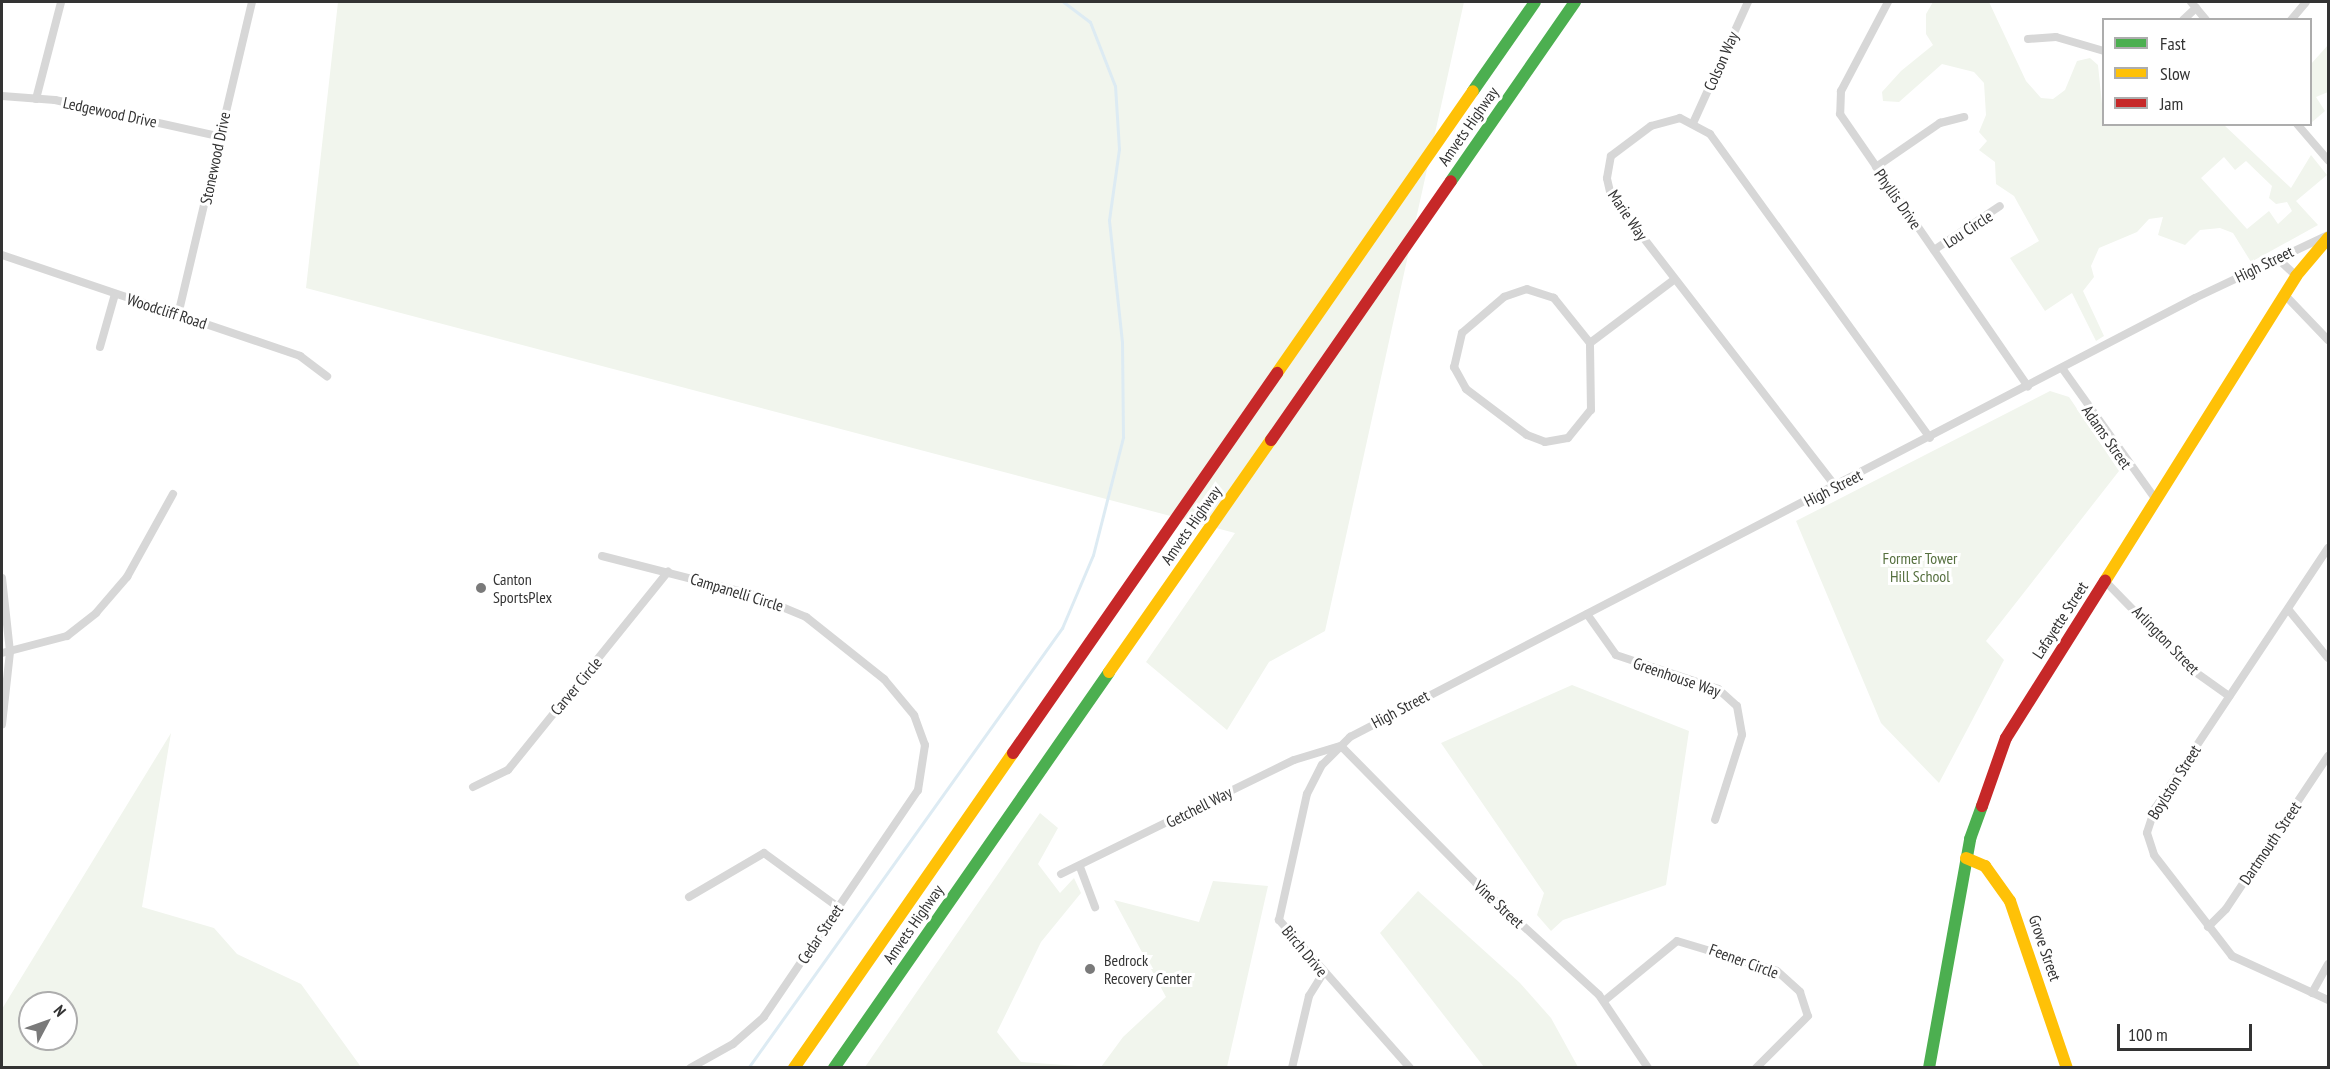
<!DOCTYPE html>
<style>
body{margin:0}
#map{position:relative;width:2330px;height:1069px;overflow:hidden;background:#fff;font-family:"PT Sans Narrow",sans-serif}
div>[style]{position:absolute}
.green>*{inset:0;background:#f1f5ed}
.stream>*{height:3px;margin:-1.5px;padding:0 1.5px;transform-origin:1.5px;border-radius:1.5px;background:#ddebf3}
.street>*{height:8px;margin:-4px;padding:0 4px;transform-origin:4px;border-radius:4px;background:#d7d7d7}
.fast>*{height:12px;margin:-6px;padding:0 6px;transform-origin:6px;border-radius:6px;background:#4caf50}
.slow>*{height:12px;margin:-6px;padding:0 6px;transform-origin:6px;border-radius:6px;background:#ffc107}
.jam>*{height:12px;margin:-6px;padding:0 6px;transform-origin:6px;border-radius:6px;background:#c62828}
.dots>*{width:16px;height:16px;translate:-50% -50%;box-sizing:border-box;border:3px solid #fff;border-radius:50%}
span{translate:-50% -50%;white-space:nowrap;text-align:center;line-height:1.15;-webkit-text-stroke:6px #fff;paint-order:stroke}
.street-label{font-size:16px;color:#333}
.park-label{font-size:16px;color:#56703f}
.poi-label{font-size:16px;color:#333}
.left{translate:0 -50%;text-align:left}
.frame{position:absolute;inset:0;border:3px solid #333;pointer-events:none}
.legend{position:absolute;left:2102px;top:18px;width:210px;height:108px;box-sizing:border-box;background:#fff;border:2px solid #adadad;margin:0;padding:8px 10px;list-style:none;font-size:18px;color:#333}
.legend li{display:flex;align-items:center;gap:12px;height:30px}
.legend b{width:30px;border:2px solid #adadad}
.north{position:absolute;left:18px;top:991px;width:60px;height:60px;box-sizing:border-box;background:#fff;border:2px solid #adadad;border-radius:50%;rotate:49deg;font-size:16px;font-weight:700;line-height:24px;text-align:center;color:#333}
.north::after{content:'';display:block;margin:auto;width:21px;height:27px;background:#7a7a7a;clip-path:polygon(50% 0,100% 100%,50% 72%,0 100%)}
.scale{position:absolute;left:2117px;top:1024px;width:135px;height:27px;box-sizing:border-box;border:3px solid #333;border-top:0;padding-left:8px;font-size:18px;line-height:21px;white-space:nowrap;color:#333;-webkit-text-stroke:4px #fff;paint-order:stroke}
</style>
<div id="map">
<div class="green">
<div style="clip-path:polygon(338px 2px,1464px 2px,1325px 631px,1269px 662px,1227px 730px,1146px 662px,1235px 533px,306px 288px)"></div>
<div style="clip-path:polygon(evenodd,1933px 2px,1989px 2px,2026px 81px,2041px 98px,2053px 99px,2065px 90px,2077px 61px,2090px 58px,2098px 65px,2104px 124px,2224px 125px,2291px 188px,2311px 155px,2327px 175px,2296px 201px,2318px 225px,2251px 262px,2233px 233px,2220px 228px,2200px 230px,2185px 245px,2158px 235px,2163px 217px,2149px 219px,2137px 232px,2099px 248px,2091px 266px,2094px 277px,2083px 291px,2104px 336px,2096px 341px,2072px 293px,2045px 311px,2010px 258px,2039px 241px,2014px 196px,1996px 184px,1995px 162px,1979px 150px,1987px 141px,1979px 132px,1986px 115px,1984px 83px,1974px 72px,1942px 64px,1899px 102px,1883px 101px,1882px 92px,1901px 71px,1933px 45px,1926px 34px,1926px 14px,1933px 2px,2224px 157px,2235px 170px,2246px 161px,2272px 186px,2269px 198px,2276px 204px,2287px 202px,2292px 211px,2278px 224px,2269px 211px,2247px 229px,2201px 178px,2224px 157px)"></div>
<div style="clip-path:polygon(2328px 45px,2328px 92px,2316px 97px,2325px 111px,2311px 123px,2311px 64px)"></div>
<div style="clip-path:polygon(2050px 391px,2069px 397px,2119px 471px,1986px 641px,2004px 660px,1939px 783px,1881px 723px,1796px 521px)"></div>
<div style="clip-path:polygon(1572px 685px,1689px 731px,1666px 885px,1563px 920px,1551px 931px,1537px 915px,1544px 893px,1441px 743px)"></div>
<div style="clip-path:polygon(evenodd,171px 733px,142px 907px,214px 928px,237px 954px,301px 984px,361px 1067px,2px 1067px,2px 1009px,171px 733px,30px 1003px,66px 1003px,66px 1039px,30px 1039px,30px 1003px)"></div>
<div style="clip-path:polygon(1040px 813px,1058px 828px,1038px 864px,1060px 893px,1074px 878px,1081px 893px,1041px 942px,997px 1032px,1021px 1062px,1094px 1067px,865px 1067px)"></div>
<div style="clip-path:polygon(1213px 881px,1268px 886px,1227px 1067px,1101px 1067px,1123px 1037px,1166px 997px,1114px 900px,1199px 922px)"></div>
<div style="clip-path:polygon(1418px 891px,1520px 983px,1551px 1018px,1578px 1067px,1484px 1067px,1380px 933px)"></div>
</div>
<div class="stream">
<div style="left:748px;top:1068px;width:541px;rotate:-54.49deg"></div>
<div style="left:1062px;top:628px;width:79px;rotate:-67deg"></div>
<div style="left:1093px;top:555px;width:122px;rotate:-75.7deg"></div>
<div style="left:1123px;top:437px;width:95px;rotate:-90.6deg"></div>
<div style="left:1122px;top:342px;width:123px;rotate:-96.1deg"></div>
<div style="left:1109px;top:220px;width:72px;rotate:-82deg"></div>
<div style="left:1119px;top:149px;width:63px;rotate:-93.6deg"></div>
<div style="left:1115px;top:86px;width:69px;rotate:-111.3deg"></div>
<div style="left:1090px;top:22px;width:34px;rotate:-143deg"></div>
</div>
<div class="street">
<div style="left:1888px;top:2px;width:101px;rotate:117.8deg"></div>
<div style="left:1841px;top:91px;width:23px;rotate:92deg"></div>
<div style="left:1840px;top:114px;width:331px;rotate:55.4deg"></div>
<div style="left:2191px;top:2px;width:23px;rotate:50deg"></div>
<div style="left:2183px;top:20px;width:18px;rotate:-43deg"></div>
<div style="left:2291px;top:20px;width:23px;rotate:-50deg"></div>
<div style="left:2028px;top:39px;width:28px;rotate:-4deg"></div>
<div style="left:2056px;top:37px;width:50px;rotate:16.3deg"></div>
<div style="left:2px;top:96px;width:53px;rotate:4.3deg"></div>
<div style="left:55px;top:100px;width:167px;rotate:12.5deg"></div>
<div style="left:36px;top:99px;width:100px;rotate:-75.5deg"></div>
<div style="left:1694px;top:121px;width:131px;rotate:-65.6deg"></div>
<div style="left:2297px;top:124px;width:48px;rotate:49.3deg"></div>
<div style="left:1876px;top:167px;width:78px;rotate:-34.5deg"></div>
<div style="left:1940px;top:123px;width:25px;rotate:-14deg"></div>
<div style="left:1934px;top:250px;width:79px;rotate:-33.7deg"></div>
<div style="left:2px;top:255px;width:315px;rotate:18.7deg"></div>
<div style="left:300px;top:356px;width:34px;rotate:37deg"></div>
<div style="left:2277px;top:258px;width:26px;rotate:43deg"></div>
<div style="left:2284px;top:294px;width:64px;rotate:46.3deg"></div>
<div style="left:178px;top:315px;width:322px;rotate:-76.7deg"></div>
<div style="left:1590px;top:343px;width:58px;rotate:-128.7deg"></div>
<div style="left:1554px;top:298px;width:28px;rotate:-162deg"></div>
<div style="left:1527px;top:289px;width:24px;rotate:161deg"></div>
<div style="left:1504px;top:297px;width:55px;rotate:139.4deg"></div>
<div style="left:1462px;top:333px;width:35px;rotate:103deg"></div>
<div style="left:1454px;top:367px;width:25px;rotate:61deg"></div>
<div style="left:1466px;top:389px;width:76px;rotate:37deg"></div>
<div style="left:1527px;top:435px;width:19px;rotate:21deg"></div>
<div style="left:1545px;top:442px;width:23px;rotate:-10deg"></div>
<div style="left:1568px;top:438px;width:36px;rotate:-51deg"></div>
<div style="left:1591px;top:410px;width:67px;rotate:-90.9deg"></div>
<div style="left:1590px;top:343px;width:106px;rotate:-37deg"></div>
<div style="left:100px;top:347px;width:55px;rotate:-74.2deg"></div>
<div style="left:2062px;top:368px;width:163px;rotate:54.5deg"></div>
<div style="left:1836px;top:487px;width:368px;rotate:-127.7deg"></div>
<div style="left:1611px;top:196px;width:18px;rotate:-103deg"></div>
<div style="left:1607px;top:178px;width:22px;rotate:-80deg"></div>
<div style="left:1611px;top:156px;width:50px;rotate:-36.9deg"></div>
<div style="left:1651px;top:126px;width:30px;rotate:-15deg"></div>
<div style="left:1680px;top:118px;width:34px;rotate:28deg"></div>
<div style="left:1710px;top:134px;width:375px;rotate:54.1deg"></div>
<div style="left:2328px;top:548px;width:312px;rotate:123.6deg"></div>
<div style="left:2155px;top:808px;width:26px;rotate:108deg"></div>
<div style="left:2147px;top:833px;width:23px;rotate:72deg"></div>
<div style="left:2154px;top:855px;width:128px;rotate:52.3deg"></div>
<div style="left:2232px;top:956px;width:106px;rotate:24.6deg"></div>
<div style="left:602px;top:556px;width:154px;rotate:14.3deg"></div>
<div style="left:751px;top:594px;width:60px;rotate:22.7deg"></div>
<div style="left:806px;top:617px;width:100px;rotate:38.5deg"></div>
<div style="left:884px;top:679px;width:47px;rotate:50.2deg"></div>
<div style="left:914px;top:715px;width:32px;rotate:70deg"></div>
<div style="left:925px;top:745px;width:46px;rotate:98.8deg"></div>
<div style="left:918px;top:790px;width:274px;rotate:124.2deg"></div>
<div style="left:764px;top:1017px;width:41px;rotate:138.9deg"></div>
<div style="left:733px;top:1044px;width:49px;rotate:150.8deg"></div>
<div style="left:2px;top:578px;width:74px;rotate:83.8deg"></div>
<div style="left:10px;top:652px;width:73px;rotate:96.3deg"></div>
<div style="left:2105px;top:581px;width:123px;rotate:45.7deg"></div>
<div style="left:2191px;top:669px;width:47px;rotate:35.4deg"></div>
<div style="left:2288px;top:609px;width:63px;rotate:50.8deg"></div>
<div style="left:1587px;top:614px;width:50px;rotate:54.7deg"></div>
<div style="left:1616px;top:655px;width:108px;rotate:18.4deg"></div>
<div style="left:1718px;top:689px;width:25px;rotate:42deg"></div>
<div style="left:1737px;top:706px;width:29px;rotate:80deg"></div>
<div style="left:1742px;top:735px;width:89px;rotate:107.6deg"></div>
<div style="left:2px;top:653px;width:67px;rotate:-14.7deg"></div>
<div style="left:67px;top:636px;width:37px;rotate:-38deg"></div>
<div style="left:96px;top:613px;width:48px;rotate:-49.3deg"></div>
<div style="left:127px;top:577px;width:95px;rotate:-61deg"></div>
<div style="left:1341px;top:746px;width:192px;rotate:45.4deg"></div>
<div style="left:1476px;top:883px;width:166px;rotate:42.3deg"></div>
<div style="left:1599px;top:995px;width:88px;rotate:56.1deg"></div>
<div style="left:473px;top:787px;width:39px;rotate:-26deg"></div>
<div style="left:508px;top:770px;width:255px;rotate:-51.1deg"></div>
<div style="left:1080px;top:867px;width:43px;rotate:69.4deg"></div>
<div style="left:1061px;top:874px;width:259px;rotate:-26.1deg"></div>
<div style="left:1294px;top:760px;width:48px;rotate:-16.9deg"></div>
<div style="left:689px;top:897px;width:87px;rotate:-30.4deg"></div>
<div style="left:764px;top:853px;width:92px;rotate:36.1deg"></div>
<div style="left:2208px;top:927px;width:25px;rotate:-45deg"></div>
<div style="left:2226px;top:909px;width:184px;rotate:-56.3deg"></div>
<div style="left:2312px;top:993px;width:33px;rotate:-61deg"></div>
<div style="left:1604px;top:1001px;width:94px;rotate:-39.4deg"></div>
<div style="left:1677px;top:941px;width:104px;rotate:16.7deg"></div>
<div style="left:1777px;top:971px;width:31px;rotate:42deg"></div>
<div style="left:1800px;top:992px;width:25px;rotate:72deg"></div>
<div style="left:1808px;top:1016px;width:74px;rotate:135deg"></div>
<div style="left:1292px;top:1068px;width:74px;rotate:-76.7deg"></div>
<div style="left:1309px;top:996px;width:26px;rotate:-58deg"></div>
<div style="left:1410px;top:1068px;width:198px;rotate:-131.5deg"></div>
<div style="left:1279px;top:920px;width:129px;rotate:-77.5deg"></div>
<div style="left:1307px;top:794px;width:33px;rotate:-63deg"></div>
<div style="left:1322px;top:765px;width:40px;rotate:-45deg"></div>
<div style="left:1350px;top:737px;width:952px;rotate:-27.45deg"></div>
<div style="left:2195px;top:298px;width:147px;rotate:-25.3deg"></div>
</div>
<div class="fast">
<div style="left:1473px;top:91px;width:108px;rotate:-55.1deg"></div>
<div style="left:1451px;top:181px;width:218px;rotate:-55.3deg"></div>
<div style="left:834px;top:1068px;width:482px;rotate:-55.2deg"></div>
<div style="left:1929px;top:1068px;width:233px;rotate:-79.8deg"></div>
<div style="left:1970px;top:839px;width:35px;rotate:-70deg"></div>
</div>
<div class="slow">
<div style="left:1277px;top:373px;width:343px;rotate:-55.2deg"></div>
<div style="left:2105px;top:581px;width:360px;rotate:-57.9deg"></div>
<div style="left:2296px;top:276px;width:50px;rotate:-49.9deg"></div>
<div style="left:1109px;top:672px;width:283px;rotate:-55.1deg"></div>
<div style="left:1966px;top:858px;width:21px;rotate:23deg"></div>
<div style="left:1985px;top:866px;width:43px;rotate:54.5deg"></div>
<div style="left:2010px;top:901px;width:176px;rotate:71.2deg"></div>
<div style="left:794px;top:1068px;width:384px;rotate:-55.2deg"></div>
</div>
<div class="jam">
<div style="left:1271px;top:440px;width:315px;rotate:-55.2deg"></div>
<div style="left:1013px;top:753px;width:463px;rotate:-55.2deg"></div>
<div style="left:1982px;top:806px;width:72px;rotate:-70.6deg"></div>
<div style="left:2006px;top:738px;width:186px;rotate:-57.8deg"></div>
</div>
<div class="dots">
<div style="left:481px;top:588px;background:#7a7a7a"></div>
<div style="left:1090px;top:969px;background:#7a7a7a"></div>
</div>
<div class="street-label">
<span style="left:1721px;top:61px;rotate:-66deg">Colson Way</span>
<span style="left:110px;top:112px;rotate:12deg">Ledgewood Drive</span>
<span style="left:1468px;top:126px;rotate:-55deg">Amvets Highway</span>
<span style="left:215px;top:158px;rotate:-78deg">Stonewood Drive</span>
<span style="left:1898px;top:199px;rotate:55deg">Phyllis Drive</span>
<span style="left:1628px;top:215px;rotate:56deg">Marie Way</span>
<span style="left:1968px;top:229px;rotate:-33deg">Lou Circle</span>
<span style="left:2264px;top:264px;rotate:-26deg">High Street</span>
<span style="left:167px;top:311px;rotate:18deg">Woodcliff Road</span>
<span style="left:2107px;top:437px;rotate:55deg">Adams Street</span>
<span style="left:1833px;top:488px;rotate:-27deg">High Street</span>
<span style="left:1191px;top:525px;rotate:-55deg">Amvets Highway</span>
<span style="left:737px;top:592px;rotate:17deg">Campanelli Circle</span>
<span style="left:2060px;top:620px;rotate:-57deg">Lafayette Street</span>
<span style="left:2166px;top:640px;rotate:46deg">Arlington Street</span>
<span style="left:1677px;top:677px;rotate:19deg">Greenhouse Way</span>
<span style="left:576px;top:686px;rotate:-50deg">Carver Circle</span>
<span style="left:1400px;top:709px;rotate:-28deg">High Street</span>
<span style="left:2174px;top:782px;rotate:-58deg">Boylston Street</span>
<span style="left:1199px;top:807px;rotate:-27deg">Getchell Way</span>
<span style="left:2270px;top:843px;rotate:-56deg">Dartmouth Street</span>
<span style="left:1499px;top:904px;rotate:43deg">Vine Street</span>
<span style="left:913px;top:924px;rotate:-55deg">Amvets Highway</span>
<span style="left:820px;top:934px;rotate:-56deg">Cedar Street</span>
<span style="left:2045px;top:948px;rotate:71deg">Grove Street</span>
<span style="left:1305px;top:951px;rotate:50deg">Birch Drive</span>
<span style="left:1744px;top:961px;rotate:20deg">Feener Circle</span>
</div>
<div class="park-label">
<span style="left:1920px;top:567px">Former Tower<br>Hill School</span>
</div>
<div class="poi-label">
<span class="left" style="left:493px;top:588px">Canton<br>SportsPlex</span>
<span class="left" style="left:1104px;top:969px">Bedrock<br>Recovery Center</span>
</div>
<div class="frame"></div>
<ul class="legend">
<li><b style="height:8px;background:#4caf50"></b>Fast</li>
<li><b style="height:8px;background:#ffc107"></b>Slow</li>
<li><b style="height:8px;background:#c62828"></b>Jam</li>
</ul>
<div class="north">N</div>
<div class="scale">100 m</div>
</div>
